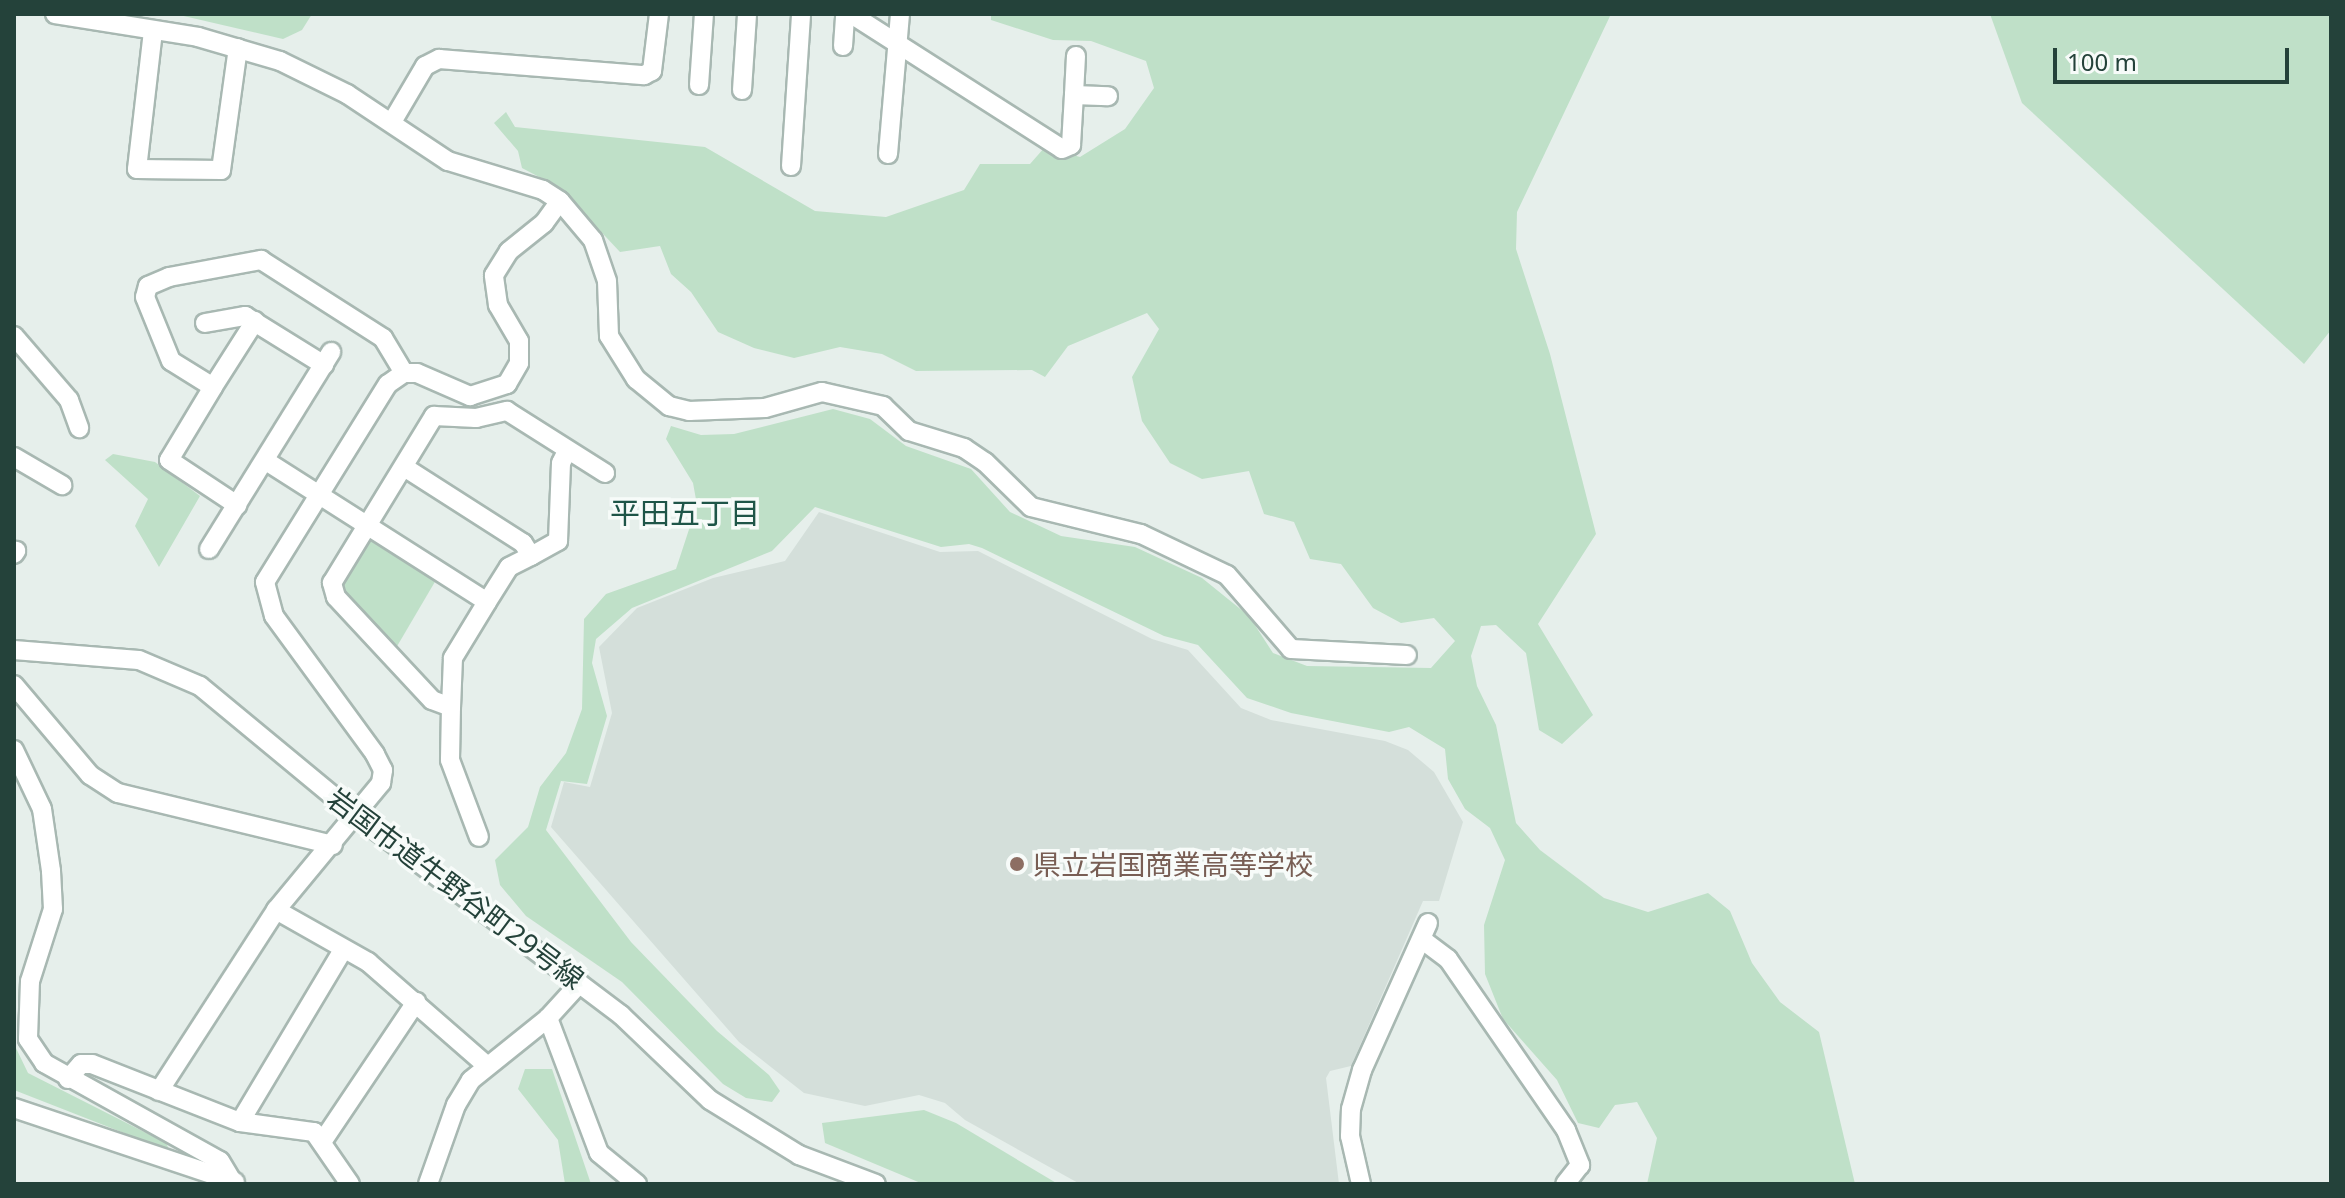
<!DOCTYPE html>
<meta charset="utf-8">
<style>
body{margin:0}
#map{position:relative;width:2345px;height:1198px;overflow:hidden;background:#e6efeb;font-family:"Noto Sans","Noto Sans JP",sans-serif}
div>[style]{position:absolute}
.built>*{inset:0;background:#d4dfda}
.green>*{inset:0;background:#bfe0c8}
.roads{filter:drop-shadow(2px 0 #a8b8b2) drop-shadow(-2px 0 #a8b8b2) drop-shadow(0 2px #a8b8b2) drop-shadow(0 -2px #a8b8b2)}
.minor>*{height:18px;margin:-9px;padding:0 9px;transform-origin:9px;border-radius:9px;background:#fff}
.dots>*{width:22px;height:22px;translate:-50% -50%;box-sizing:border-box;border:4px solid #f7fbf9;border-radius:50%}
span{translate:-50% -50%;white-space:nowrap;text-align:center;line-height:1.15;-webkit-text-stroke:7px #f7fbf9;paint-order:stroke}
.education-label{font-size:28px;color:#785e54}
.left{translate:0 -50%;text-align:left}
.street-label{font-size:28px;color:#24423a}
.neighbourhood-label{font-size:30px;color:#1f5548}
.frame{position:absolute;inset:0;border:16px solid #24423a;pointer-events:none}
.scale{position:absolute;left:2053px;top:48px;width:236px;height:36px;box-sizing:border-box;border:4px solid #24423a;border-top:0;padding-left:10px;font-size:24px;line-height:28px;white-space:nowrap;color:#24423a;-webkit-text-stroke:6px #f7fbf9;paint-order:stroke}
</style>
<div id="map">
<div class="built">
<div style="clip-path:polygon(819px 512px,940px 552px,978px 551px,1152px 639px,1188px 650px,1241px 708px,1271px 720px,1385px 741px,1408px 750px,1434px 772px,1463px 822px,1439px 901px,1423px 901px,1351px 1066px,1330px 1071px,1326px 1078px,1339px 1184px,1080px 1184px,965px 1120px,945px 1103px,919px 1095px,865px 1106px,804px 1093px,739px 1042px,551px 827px,564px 782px,590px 787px,612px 713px,599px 647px,637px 608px,713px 578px,785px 561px)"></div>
</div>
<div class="green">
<div style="clip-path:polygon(175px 14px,312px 14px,302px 30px,283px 39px)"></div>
<div style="clip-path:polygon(991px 14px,1611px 14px,1517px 212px,1516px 249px,1550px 354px,1596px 534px,1538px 624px,1593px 715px,1562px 744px,1539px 730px,1526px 653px,1496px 625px,1481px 626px,1471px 656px,1477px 686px,1496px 725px,1516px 823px,1540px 850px,1604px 898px,1648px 912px,1708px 893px,1730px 911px,1752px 963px,1780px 1002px,1819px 1032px,1855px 1184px,1647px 1184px,1657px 1138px,1637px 1102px,1615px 1105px,1599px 1128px,1578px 1123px,1557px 1080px,1503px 1019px,1485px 974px,1484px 925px,1505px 860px,1490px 828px,1465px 809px,1448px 779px,1445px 749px,1409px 727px,1389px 732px,1291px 713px,1247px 698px,1198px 645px,1164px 636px,982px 548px,969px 544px,941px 547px,815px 507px,772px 551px,632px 608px,596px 639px,592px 663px,607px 716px,587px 784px,561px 781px,546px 830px,631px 942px,717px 1031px,769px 1075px,780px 1091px,772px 1102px,746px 1098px,723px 1084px,622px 982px,526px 916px,500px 885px,495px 860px,528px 827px,540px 787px,566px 753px,582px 709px,584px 619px,606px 594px,676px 569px,697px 505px,693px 483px,666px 439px,671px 426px,701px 435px,734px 434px,833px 409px,870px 419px,906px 446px,971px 469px,1010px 512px,1061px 536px,1135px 547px,1202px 578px,1249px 616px,1273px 653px,1307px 666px,1431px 668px,1455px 641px,1434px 618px,1401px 623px,1373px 608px,1341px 564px,1310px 559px,1294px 522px,1264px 514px,1249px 471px,1202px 479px,1170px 463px,1142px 421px,1132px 377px,1159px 329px,1147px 313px,1068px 346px,1045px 377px,1032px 370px,916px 371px,882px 354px,840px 347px,794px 358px,754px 348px,718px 332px,691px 292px,671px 274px,660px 246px,620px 252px,560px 188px,522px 168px,518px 151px,494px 123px,506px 112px,515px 127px,705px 147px,815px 211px,886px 217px,964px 190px,980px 164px,1030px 164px,1045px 147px,1080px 157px,1125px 129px,1154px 88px,1146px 61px,1091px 41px,1053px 40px,991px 20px)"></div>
<div style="clip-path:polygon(1990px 14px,2331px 14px,2331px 330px,2304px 364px,2022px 103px)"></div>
<div style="clip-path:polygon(113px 454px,155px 462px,200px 496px,159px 567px,135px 526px,148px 499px,105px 460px)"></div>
<div style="clip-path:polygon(365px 540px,380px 541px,436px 580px,396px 648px,339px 593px,338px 583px)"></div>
<div style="clip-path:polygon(14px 1044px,28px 1073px,166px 1143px,170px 1151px,14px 1090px)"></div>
<div style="clip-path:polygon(525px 1069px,552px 1069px,591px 1184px,565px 1184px,558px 1140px,518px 1089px)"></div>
<div style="clip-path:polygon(924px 1110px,956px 1123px,1058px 1184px,923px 1184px,825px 1143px,822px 1123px)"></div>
</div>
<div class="roads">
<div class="minor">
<div style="left:55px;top:14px;width:145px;rotate:9.1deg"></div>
<div style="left:198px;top:37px;width:85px;rotate:16.3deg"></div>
<div style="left:280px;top:61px;width:75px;rotate:26.2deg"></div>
<div style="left:347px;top:94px;width:121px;rotate:33.6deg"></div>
<div style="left:448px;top:161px;width:99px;rotate:17deg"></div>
<div style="left:543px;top:190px;width:20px;rotate:33deg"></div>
<div style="left:560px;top:201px;width:51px;rotate:49.8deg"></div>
<div style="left:593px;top:240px;width:43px;rotate:71.1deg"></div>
<div style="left:607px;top:281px;width:55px;rotate:87.9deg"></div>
<div style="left:609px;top:336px;width:51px;rotate:57.9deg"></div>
<div style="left:636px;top:379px;width:43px;rotate:39.3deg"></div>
<div style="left:669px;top:406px;width:21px;rotate:14deg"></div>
<div style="left:689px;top:411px;width:76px;rotate:-2.3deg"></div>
<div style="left:765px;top:408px;width:59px;rotate:-15.7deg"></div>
<div style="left:822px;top:392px;width:63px;rotate:12.9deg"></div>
<div style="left:883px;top:406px;width:36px;rotate:44deg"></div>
<div style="left:909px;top:431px;width:58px;rotate:17.2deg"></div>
<div style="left:964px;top:448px;width:25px;rotate:34deg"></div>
<div style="left:985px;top:462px;width:64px;rotate:44.4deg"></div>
<div style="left:1031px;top:507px;width:113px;rotate:13.8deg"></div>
<div style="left:1141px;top:534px;width:95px;rotate:25.5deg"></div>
<div style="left:1227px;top:575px;width:98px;rotate:49.1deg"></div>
<div style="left:1291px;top:649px;width:116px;rotate:3deg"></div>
<div style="left:851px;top:14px;width:250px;rotate:32.6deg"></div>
<div style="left:1062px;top:149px;width:10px;rotate:-24deg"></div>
<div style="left:1071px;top:145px;width:50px;rotate:-86.6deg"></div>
<div style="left:153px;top:31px;width:139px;rotate:96.6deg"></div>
<div style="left:137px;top:169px;width:84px;rotate:0.7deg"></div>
<div style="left:221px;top:170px;width:123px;rotate:-82.1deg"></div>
<div style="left:843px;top:46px;width:32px;rotate:-86deg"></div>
<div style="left:1076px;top:56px;width:39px;rotate:93deg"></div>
<div style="left:1074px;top:95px;width:34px;rotate:2deg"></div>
<div style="left:699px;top:85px;width:71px;rotate:-86deg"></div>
<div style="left:742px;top:90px;width:76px;rotate:-86.2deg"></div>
<div style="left:392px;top:122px;width:65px;rotate:-59.5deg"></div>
<div style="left:425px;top:66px;width:16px;rotate:-27deg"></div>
<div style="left:439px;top:59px;width:206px;rotate:4.5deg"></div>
<div style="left:644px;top:75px;width:9px;rotate:-27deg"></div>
<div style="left:652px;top:71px;width:57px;rotate:-83deg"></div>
<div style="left:888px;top:154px;width:141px;rotate:-85.1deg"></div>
<div style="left:791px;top:166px;width:152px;rotate:-86.2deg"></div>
<div style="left:255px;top:321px;width:78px;rotate:122.5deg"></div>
<div style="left:213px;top:387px;width:49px;rotate:-148.2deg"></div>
<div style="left:171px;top:361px;width:69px;rotate:-112.1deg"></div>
<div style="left:145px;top:297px;width:11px;rotate:-75deg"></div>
<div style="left:148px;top:286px;width:23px;rotate:-23deg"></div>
<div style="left:169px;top:277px;width:94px;rotate:-10.5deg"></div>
<div style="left:261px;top:260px;width:145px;rotate:32.6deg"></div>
<div style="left:383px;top:338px;width:41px;rotate:59deg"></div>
<div style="left:205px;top:323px;width:41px;rotate:-9.9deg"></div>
<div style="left:245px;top:316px;width:93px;rotate:31.8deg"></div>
<div style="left:14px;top:336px;width:84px;rotate:49.3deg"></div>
<div style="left:69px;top:400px;width:30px;rotate:70deg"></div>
<div style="left:213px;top:387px;width:85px;rotate:121.1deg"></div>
<div style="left:169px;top:460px;width:82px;rotate:33.5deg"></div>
<div style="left:14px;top:457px;width:56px;rotate:30.3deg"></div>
<div style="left:266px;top:461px;width:262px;rotate:32.5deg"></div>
<div style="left:487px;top:602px;width:66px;rotate:121.3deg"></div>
<div style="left:453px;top:658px;width:49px;rotate:92.3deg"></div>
<div style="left:451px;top:707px;width:53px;rotate:91.1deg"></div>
<div style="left:450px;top:760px;width:82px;rotate:69.4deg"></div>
<div style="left:404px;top:467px;width:141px;rotate:32.6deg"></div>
<div style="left:523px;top:543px;width:15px;rotate:58deg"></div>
<div style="left:531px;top:556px;width:31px;rotate:-29deg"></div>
<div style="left:558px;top:541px;width:78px;rotate:-87.8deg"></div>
<div style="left:561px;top:463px;width:13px;rotate:-63deg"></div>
<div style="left:209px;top:549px;width:232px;rotate:-58.2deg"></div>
<div style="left:14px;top:554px;width:4px;rotate:-56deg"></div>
<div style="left:487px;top:602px;width:41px;rotate:-57.8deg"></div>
<div style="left:509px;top:567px;width:25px;rotate:-27deg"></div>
<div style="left:14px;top:650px;width:125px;rotate:4.6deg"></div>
<div style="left:139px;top:660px;width:66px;rotate:23.1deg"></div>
<div style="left:200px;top:686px;width:204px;rotate:39.6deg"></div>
<div style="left:357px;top:816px;width:331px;rotate:37deg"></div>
<div style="left:621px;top:1015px;width:123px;rotate:43.7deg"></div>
<div style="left:710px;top:1100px;width:105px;rotate:31.7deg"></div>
<div style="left:799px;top:1155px;width:82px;rotate:20.6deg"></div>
<div style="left:14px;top:685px;width:118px;rotate:49.8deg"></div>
<div style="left:90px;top:775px;width:33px;rotate:33deg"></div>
<div style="left:118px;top:793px;width:221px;rotate:13.6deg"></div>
<div style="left:451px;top:707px;width:20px;rotate:-160deg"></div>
<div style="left:432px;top:700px;width:141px;rotate:-133deg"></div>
<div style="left:336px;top:597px;width:15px;rotate:-106deg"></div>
<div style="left:332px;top:583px;width:196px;rotate:-58.6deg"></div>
<div style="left:434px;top:416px;width:42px;rotate:2.7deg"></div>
<div style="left:476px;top:418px;width:32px;rotate:-13deg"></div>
<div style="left:507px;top:411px;width:116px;rotate:32.3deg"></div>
<div style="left:14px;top:750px;width:65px;rotate:64.6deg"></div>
<div style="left:42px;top:809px;width:63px;rotate:81.7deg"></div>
<div style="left:51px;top:871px;width:38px;rotate:87deg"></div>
<div style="left:53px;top:909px;width:76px;rotate:107.7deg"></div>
<div style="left:30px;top:981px;width:58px;rotate:92deg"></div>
<div style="left:28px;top:1039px;width:29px;rotate:56deg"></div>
<div style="left:44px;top:1063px;width:201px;rotate:29.1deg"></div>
<div style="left:220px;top:1161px;width:23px;rotate:59deg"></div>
<div style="left:276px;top:910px;width:106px;rotate:29.5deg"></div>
<div style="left:368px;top:962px;width:155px;rotate:41.1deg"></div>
<div style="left:1424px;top:941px;width:30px;rotate:37deg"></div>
<div style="left:1448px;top:959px;width:208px;rotate:55.4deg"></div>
<div style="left:1566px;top:1130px;width:38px;rotate:68deg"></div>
<div style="left:1580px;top:1165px;width:24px;rotate:128deg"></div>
<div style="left:548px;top:1018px;width:144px;rotate:69.3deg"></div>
<div style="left:599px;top:1153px;width:49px;rotate:39.2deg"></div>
<div style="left:68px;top:1079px;width:20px;rotate:-49deg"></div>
<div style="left:81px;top:1064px;width:11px"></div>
<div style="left:92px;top:1064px;width:159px;rotate:21.4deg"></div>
<div style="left:240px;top:1122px;width:75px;rotate:7.7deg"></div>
<div style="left:314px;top:1132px;width:63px;rotate:55.3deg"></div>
<div style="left:159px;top:1091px;width:216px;rotate:-57.1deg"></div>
<div style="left:276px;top:910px;width:165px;rotate:-50.4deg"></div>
<div style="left:381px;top:783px;width:13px;rotate:-81deg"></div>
<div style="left:383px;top:770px;width:18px;rotate:-117deg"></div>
<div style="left:375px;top:754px;width:171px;rotate:-126.2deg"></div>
<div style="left:274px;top:616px;width:35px;rotate:-105deg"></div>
<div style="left:265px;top:582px;width:233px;rotate:-58.2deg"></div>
<div style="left:388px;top:384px;width:19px;rotate:-35deg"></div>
<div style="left:404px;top:373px;width:13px"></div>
<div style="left:417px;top:373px;width:58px;rotate:23.5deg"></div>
<div style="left:470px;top:396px;width:39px;rotate:-18deg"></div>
<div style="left:507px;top:384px;width:24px;rotate:-60deg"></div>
<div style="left:519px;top:363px;width:22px;rotate:-90deg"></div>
<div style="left:519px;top:341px;width:42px;rotate:-120.3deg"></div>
<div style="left:498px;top:305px;width:30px;rotate:-98deg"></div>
<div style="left:494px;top:275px;width:28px;rotate:-58deg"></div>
<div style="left:509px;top:251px;width:45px;rotate:-38.7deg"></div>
<div style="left:544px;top:223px;width:27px;rotate:-54deg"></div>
<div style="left:14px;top:1108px;width:233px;rotate:18.5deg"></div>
<div style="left:240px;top:1122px;width:200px;rotate:-59.1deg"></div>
<div style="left:322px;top:1142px;width:169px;rotate:-56.1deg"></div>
<div style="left:428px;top:1184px;width:84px;rotate:-70.5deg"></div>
<div style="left:456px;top:1105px;width:29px;rotate:-59deg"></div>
<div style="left:471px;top:1080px;width:99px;rotate:-38.8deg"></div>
<div style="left:548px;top:1018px;width:47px;rotate:-47.6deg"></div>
<div style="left:1361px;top:1184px;width:49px;rotate:-102.9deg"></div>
<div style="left:1350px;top:1136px;width:27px;rotate:-88deg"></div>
<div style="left:1351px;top:1109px;width:41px;rotate:-74.2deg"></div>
<div style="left:1362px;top:1070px;width:161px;rotate:-65.8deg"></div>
</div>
</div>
<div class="dots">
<div style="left:1017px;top:864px;background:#8d6e63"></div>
</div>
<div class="education-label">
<span class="left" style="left:1033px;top:864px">県立岩国商業高等学校</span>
</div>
<div class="street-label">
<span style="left:456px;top:888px;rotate:37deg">岩国市道牛野谷町29号線</span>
</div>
<div class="neighbourhood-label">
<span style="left:685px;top:513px">平田五丁目</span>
</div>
<div class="frame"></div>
<div class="scale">100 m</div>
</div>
